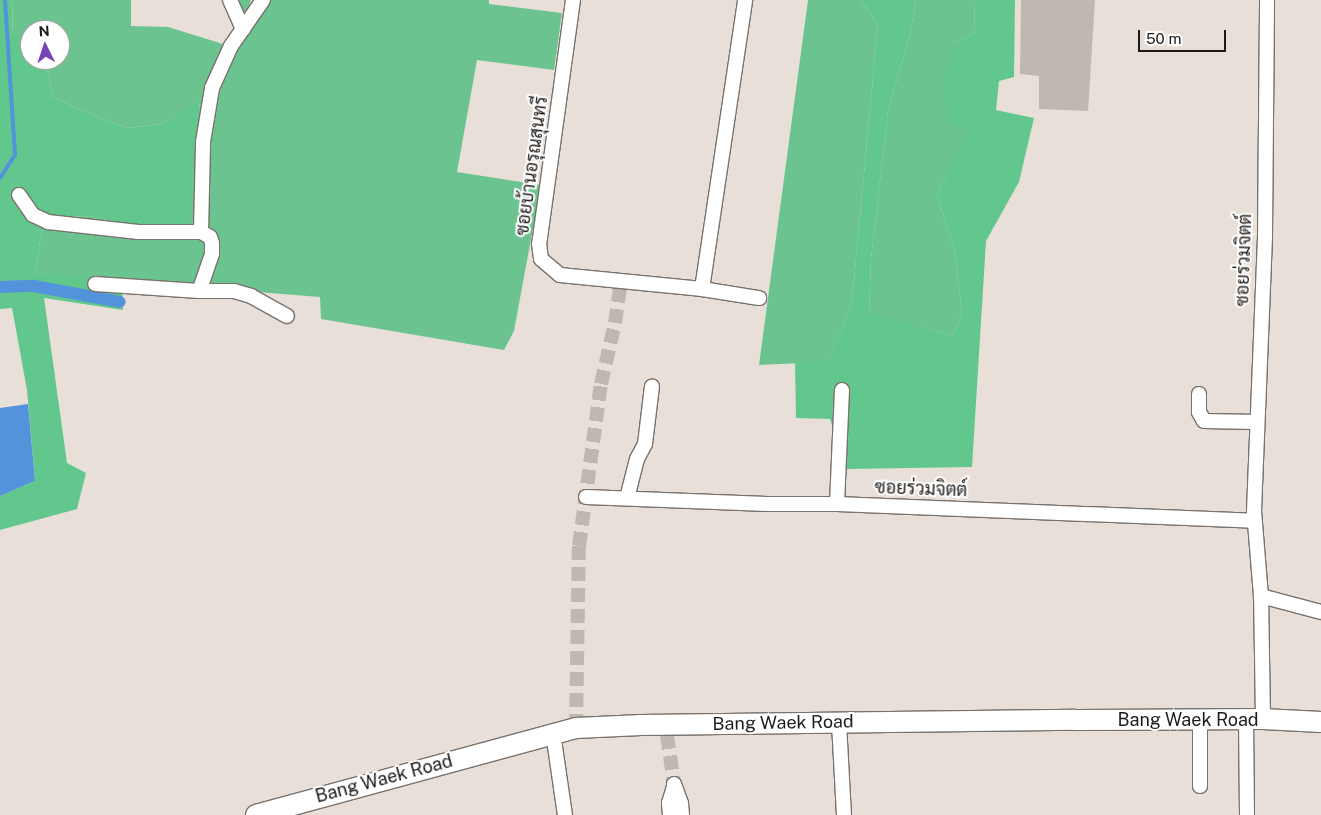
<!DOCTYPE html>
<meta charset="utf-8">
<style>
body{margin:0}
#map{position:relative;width:1321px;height:815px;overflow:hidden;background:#e8dfd8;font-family:"Public Sans",Sarabun,sans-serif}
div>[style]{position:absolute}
.green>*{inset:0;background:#6bc490}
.forest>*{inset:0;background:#62c78d}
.water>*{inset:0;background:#5293dc}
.stream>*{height:4px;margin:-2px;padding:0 2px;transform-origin:2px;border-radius:2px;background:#5293dc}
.canal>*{height:12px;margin:-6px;padding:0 6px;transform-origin:6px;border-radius:6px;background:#5293dc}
.building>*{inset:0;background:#c0b7b0}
.minor-tunnel>*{height:14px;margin-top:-7px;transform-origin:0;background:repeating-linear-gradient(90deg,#bfb8b1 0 14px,transparent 0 21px)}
.roads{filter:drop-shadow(1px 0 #79716b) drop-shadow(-1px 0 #79716b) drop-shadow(0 1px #79716b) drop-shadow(0 -1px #79716b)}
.minor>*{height:14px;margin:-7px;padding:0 7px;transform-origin:7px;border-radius:7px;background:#fff}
.secondary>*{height:20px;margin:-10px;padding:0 10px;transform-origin:10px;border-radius:10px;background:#fff}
span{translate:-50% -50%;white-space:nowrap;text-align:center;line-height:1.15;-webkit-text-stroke:4px #fff;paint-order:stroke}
.street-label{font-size:18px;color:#1d1a17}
.north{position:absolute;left:20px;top:20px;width:50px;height:50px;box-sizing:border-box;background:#fff;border:1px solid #a5a3a2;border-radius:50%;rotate:356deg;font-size:14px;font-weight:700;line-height:20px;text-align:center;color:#1d1a17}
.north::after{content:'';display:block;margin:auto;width:18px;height:22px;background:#7941b8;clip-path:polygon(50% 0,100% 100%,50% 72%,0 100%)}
.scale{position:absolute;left:1138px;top:30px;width:88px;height:22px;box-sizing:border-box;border:2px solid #1d1a17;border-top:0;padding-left:6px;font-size:15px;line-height:18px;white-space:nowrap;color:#1d1a17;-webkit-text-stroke:4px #fff;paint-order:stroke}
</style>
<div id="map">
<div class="green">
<div style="clip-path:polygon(12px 0,131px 0,131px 26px,168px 27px,223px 44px,244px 14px,238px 0,251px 0,248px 8px,254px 0,489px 0,489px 4px,562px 13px,554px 70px,477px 60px,457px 172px,541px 185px,514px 331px,504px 350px,321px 319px,320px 297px,35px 274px,42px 228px,62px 217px,89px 216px,140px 227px,193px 159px,200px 102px,162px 124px,127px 128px,92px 115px,53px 97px,45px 60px,60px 60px,60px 30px,30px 30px,30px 39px,13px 37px)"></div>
<div style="clip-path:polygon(808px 0,861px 0,878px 24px,852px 302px,829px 362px,759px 365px)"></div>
<div style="clip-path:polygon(916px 0,974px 0,975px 32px,954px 45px,971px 132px,937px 195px,955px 251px,962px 314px,953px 336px,869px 314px,871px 259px,888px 110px,910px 34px)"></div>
</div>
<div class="forest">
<div style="clip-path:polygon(0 0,12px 0,13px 36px,30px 39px,30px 60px,45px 60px,53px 97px,92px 115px,127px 128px,162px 124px,200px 101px,189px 223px,140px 227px,89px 216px,62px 217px,42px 228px,35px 274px,122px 277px,123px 310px,44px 298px,67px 463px,86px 473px,77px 509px,0 530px,0 496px,35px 481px,27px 390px,12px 308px,0 309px)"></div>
<div style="clip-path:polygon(861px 0,916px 0,910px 34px,888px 110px,871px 259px,869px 313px,953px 336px,962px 314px,955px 251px,937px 195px,970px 132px,949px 122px,943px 86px,954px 45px,975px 32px,974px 0,1015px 0,1014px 77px,999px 81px,996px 110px,1034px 118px,1019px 182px,986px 241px,972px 467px,847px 469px,830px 419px,796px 418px,795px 363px,829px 361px,852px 302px,878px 24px)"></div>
</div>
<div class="water">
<div style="clip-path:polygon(28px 404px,35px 481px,0 496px,0 408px)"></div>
</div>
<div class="stream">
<div style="left:0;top:178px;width:27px;rotate:-57deg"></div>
<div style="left:15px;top:155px;width:155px;rotate:-93.7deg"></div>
</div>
<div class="canal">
<div style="left:0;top:287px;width:34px;rotate:-2deg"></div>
<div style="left:34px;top:286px;width:87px;rotate:10.5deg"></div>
</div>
<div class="building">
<div style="clip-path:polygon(1021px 0,1095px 0,1088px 111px,1039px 109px,1039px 76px,1020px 74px)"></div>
</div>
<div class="minor-tunnel">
<div style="left:576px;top:728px;width:182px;rotate:-89.1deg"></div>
<div style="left:579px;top:546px;width:163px;rotate:-82.3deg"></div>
<div style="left:601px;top:384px;width:63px;rotate:-77.1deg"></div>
<div style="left:615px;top:323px;width:42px;rotate:-81.9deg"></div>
<div style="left:667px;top:735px;width:49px;rotate:81.9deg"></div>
</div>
<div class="roads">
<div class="minor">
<div style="left:230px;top:0;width:32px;rotate:66deg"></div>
<div style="left:573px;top:0;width:246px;rotate:97.9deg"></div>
<div style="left:539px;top:244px;width:15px;rotate:82deg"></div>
<div style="left:541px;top:259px;width:25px;rotate:40deg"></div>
<div style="left:560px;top:275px;width:143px;rotate:5.6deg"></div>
<div style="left:702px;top:289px;width:58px;rotate:9deg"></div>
<div style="left:19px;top:195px;width:24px;rotate:55deg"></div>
<div style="left:33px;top:215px;width:17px;rotate:25deg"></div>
<div style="left:48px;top:222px;width:91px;rotate:6.3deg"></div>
<div style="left:138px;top:232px;width:63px"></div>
<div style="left:201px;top:232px;width:10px;rotate:29deg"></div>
<div style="left:210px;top:237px;width:6px;rotate:72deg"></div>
<div style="left:212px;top:243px;width:11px;rotate:90deg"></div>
<div style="left:212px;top:254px;width:39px;rotate:109deg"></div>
<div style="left:199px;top:291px;width:104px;rotate:-176.1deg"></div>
<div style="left:201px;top:232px;width:90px;rotate:-88.7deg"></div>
<div style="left:203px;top:142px;width:55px;rotate:-80.5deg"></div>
<div style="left:212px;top:88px;width:46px;rotate:-65.7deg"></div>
<div style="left:231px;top:46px;width:56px;rotate:-55.2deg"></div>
<div style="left:702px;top:289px;width:292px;rotate:-81.5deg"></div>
<div style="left:199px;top:291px;width:35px"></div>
<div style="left:234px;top:291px;width:18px;rotate:16deg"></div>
<div style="left:251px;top:296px;width:41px;rotate:29.1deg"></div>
<div style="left:1199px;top:394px;width:18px;rotate:90deg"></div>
<div style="left:1199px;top:412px;width:10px;rotate:61deg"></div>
<div style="left:1204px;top:421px;width:53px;rotate:1.1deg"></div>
<div style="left:586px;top:497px;width:181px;rotate:2.2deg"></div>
<div style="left:767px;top:504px;width:70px"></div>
<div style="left:837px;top:504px;width:417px;rotate:2.3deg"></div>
<div style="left:627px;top:498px;width:40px;rotate:-75.6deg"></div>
<div style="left:637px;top:459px;width:17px;rotate:-62deg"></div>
<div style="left:645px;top:444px;width:58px;rotate:-83.1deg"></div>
<div style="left:837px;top:504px;width:114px;rotate:-87.5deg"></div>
<div style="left:1261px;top:596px;width:62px;rotate:14.9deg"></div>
<div style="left:1246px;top:719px;width:96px;rotate:89.4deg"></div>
<div style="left:1263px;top:719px;width:123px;rotate:-90.9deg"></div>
<div style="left:1261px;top:596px;width:85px;rotate:-94.7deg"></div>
<div style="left:1254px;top:511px;width:276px;rotate:-87.7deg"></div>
<div style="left:1265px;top:235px;width:235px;rotate:-89.5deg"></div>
<div style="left:1200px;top:720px;width:66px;rotate:90deg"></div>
<div style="left:839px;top:723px;width:92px;rotate:86.9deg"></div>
<div style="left:553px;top:733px;width:83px;rotate:81.7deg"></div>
<div style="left:674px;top:784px;width:20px;rotate:70deg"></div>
<div style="left:681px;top:803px;width:12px;rotate:85deg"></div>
<div style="left:670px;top:815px;width:12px;rotate:-95deg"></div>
<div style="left:669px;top:803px;width:17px;rotate:-73deg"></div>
</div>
<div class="secondary">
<div style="left:256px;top:815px;width:332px;rotate:-15.2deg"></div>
<div style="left:576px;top:728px;width:65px;rotate:-2.6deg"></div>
<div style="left:641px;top:725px;width:434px;rotate:-0.7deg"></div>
<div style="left:1075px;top:720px;width:188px;rotate:-0.3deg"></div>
<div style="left:1263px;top:719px;width:58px;rotate:3deg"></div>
</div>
</div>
<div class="street-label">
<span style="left:532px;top:166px;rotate:-82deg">ซอยบ้านอรุณสุนทรี</span>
<span style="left:1244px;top:260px;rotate:-88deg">ซอยร่วมจิตต์</span>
<span style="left:921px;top:489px;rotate:2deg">ซอยร่วมจิตต์</span>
<span style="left:1188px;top:720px">Bang Waek Road</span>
<span style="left:783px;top:723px;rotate:-1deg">Bang Waek Road</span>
<span style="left:384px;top:779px;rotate:-15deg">Bang Waek Road</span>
</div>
<div class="north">N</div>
<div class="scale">50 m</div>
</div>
